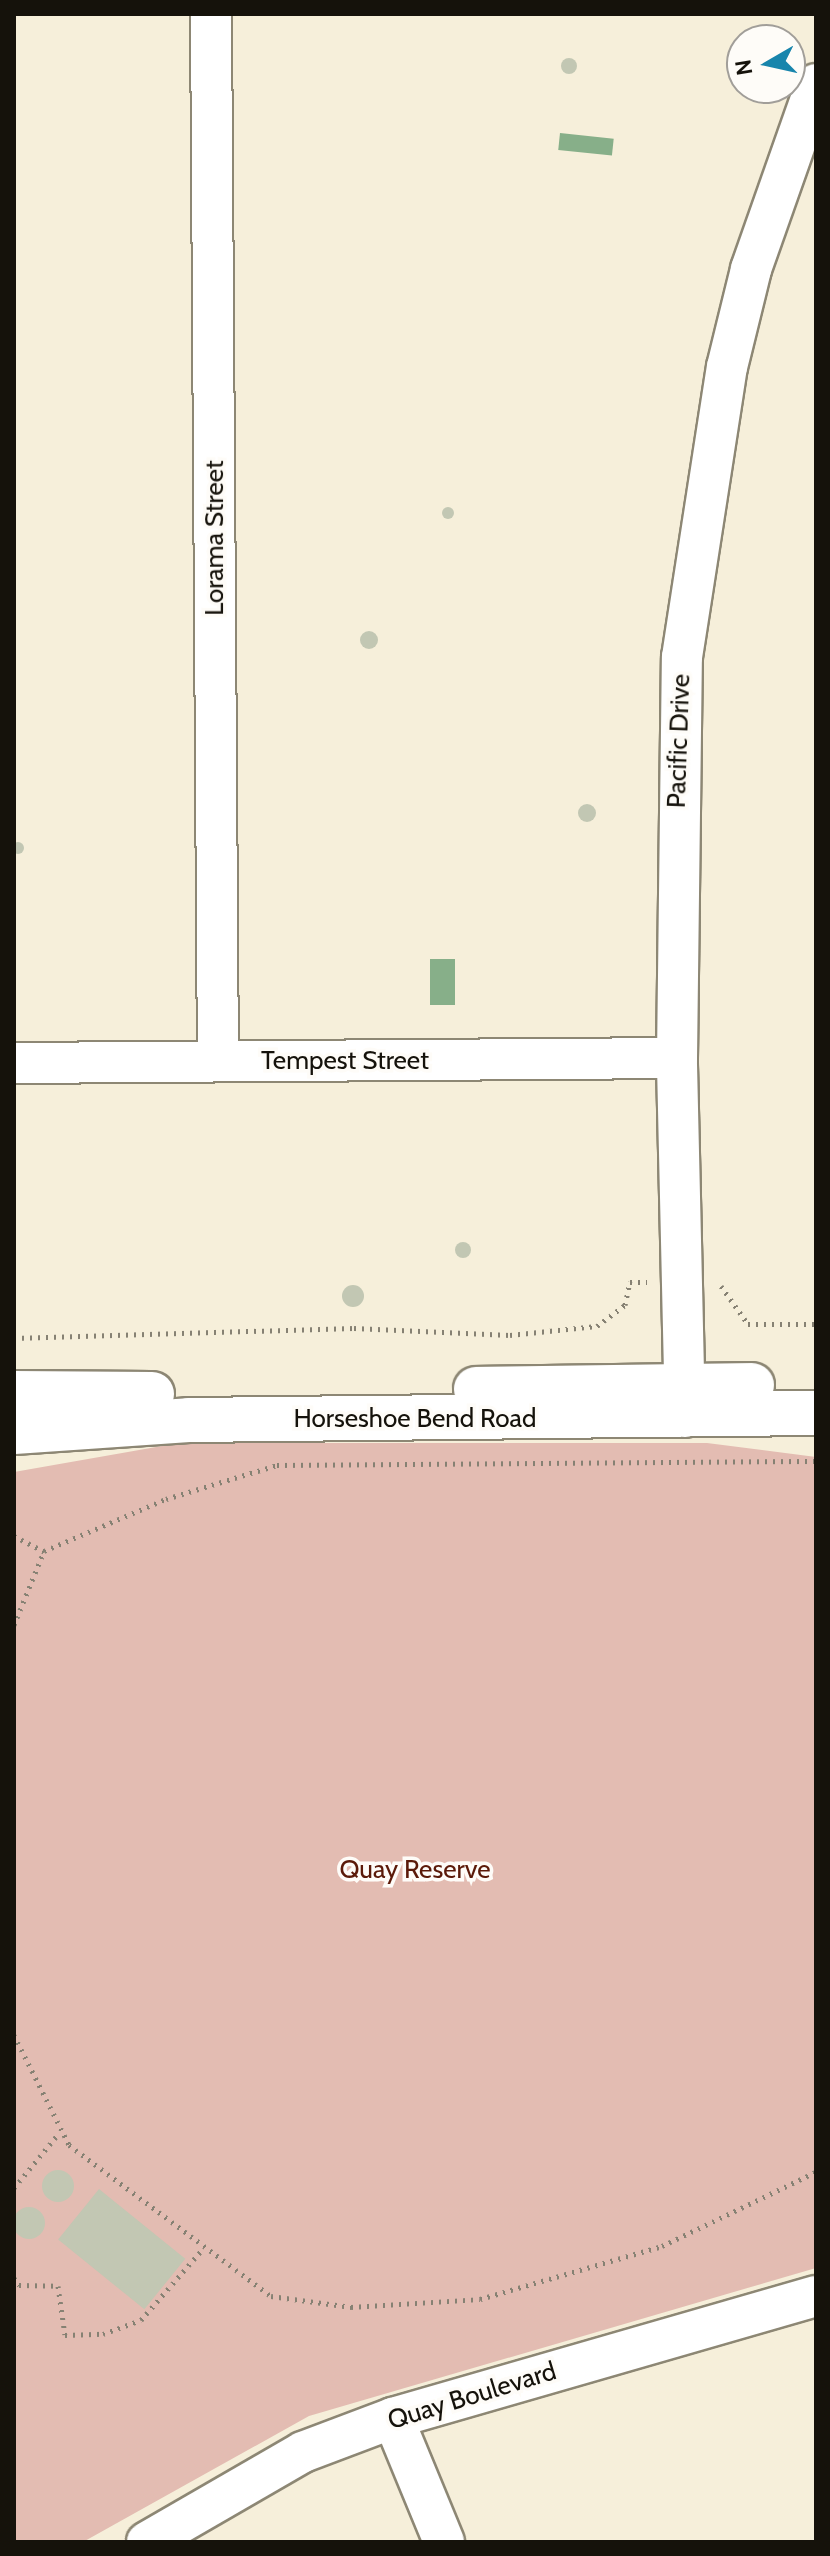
<!DOCTYPE html>
<style>
body{margin:0}
#map{position:relative;width:830px;height:2556px;overflow:hidden;background:#f6efda;font-family:Cabin,sans-serif}
div>[style]{position:absolute}
.green>*{inset:0;background:#e3bcb2}
.water>*{inset:0;background:#87af89;transform-origin:0 0}
.building>*{inset:0;background:#c2c7b3;transform-origin:0 0}
.round{border-radius:50%}
.path>*{height:5px;margin-top:-2.5px;transform-origin:0;background:repeating-linear-gradient(90deg,#868173 0 2px,transparent 0 8px)}
.roads{filter:drop-shadow(2px 0 #8d8774) drop-shadow(-2px 0 #8d8774) drop-shadow(0 2px #8d8774) drop-shadow(0 -2px #8d8774)}
.street>*{height:40px;margin:-20px;padding:0 20px;transform-origin:20px;border-radius:20px;background:#fff}
.secondary>*{height:44px;margin:-22px;padding:0 22px;transform-origin:22px;border-radius:22px;background:#fff}
span{translate:-50% -50%;white-space:nowrap;text-align:center;line-height:1.15;-webkit-text-stroke:7px #fefcf8;paint-order:stroke}
.street-label{font-size:26px;color:#15120b}
.park-label{font-size:26px;color:#5b1a09}
.frame{position:absolute;inset:0;border:16px solid #15120b;pointer-events:none}
.north{position:absolute;left:726px;top:24px;width:80px;height:80px;box-sizing:border-box;background:#fefcf8;border:2px solid #a19e99;border-radius:50%;rotate:261deg;font-size:22px;font-weight:700;line-height:32px;text-align:center;color:#15120b}
.north::after{content:'';display:block;margin:auto;width:28px;height:36px;background:#1885ac;clip-path:polygon(50% 0,100% 100%,50% 72%,0 100%)}
</style>
<div id="map">
<div class="green">
<div style="clip-path:polygon(179px 1443px,707px 1443px,816px 1457px,816px 2268px,309px 2416px,83px 2542px,14px 2542px,14px 1472px)"></div>
</div>
<div class="water">
<div style="left:560px;top:133px;width:54px;height:17px;rotate:6deg"></div>
<div style="left:430px;top:959px;width:25px;height:46px"></div>
</div>
<div class="building">
<div class="round" style="left:561px;top:58px;width:16px;height:16px"></div>
<div class="round" style="left:442px;top:507px;width:12px;height:12px"></div>
<div class="round" style="left:360px;top:631px;width:18px;height:18px"></div>
<div class="round" style="left:578px;top:804px;width:18px;height:18px"></div>
<div class="round" style="left:12px;top:842px;width:12px;height:12px"></div>
<div class="round" style="left:455px;top:1242px;width:16px;height:16px"></div>
<div class="round" style="left:342px;top:1285px;width:22px;height:22px"></div>
<div class="round" style="left:42px;top:2170px;width:32px;height:32px"></div>
<div style="left:99px;top:2189px;width:111px;height:65px;rotate:39deg"></div>
<div class="round" style="left:13px;top:2207px;width:32px;height:32px"></div>
</div>
<div class="path">
<div style="left:721px;top:1286px;width:47px;rotate:54.6deg"></div>
<div style="left:748px;top:1324px;width:68px"></div>
<div style="left:14px;top:1338px;width:340px;rotate:-1.7deg"></div>
<div style="left:354px;top:1328px;width:156px;rotate:2.6deg"></div>
<div style="left:510px;top:1335px;width:87px;rotate:-5.9deg"></div>
<div style="left:597px;top:1326px;width:35px;rotate:-37deg"></div>
<div style="left:625px;top:1305px;width:24px;rotate:-78deg"></div>
<div style="left:630px;top:1282px;width:17px"></div>
<div style="left:14px;top:1536px;width:34px;rotate:27deg"></div>
<div style="left:14px;top:1625px;width:80px;rotate:-67.9deg"></div>
<div style="left:44px;top:1551px;width:133px;rotate:-23.1deg"></div>
<div style="left:166px;top:1499px;width:116px;rotate:-17deg"></div>
<div style="left:277px;top:1465px;width:539px;rotate:-0.43deg"></div>
<div style="left:14px;top:2035px;width:123px;rotate:63.4deg"></div>
<div style="left:69px;top:2145px;width:252px;rotate:36.8deg"></div>
<div style="left:271px;top:2296px;width:81px;rotate:7.8deg"></div>
<div style="left:351px;top:2307px;width:129px;rotate:-3.5deg"></div>
<div style="left:480px;top:2299px;width:190px;rotate:-16.2deg"></div>
<div style="left:662px;top:2246px;width:171px;rotate:-25.7deg"></div>
<div style="left:14px;top:2188px;width:71px;rotate:-50.7deg"></div>
<div style="left:14px;top:2278px;width:9px;rotate:54deg"></div>
<div style="left:19px;top:2285px;width:39px;rotate:1deg"></div>
<div style="left:58px;top:2286px;width:49px;rotate:81.9deg"></div>
<div style="left:65px;top:2335px;width:38px;rotate:-2deg"></div>
<div style="left:103px;top:2334px;width:40px;rotate:-20.2deg"></div>
<div style="left:141px;top:2320px;width:91px;rotate:-49deg"></div>
</div>
<div class="roads">
<div class="street">
<div style="left:211px;top:14px;width:1047px;rotate:89.62deg"></div>
<div style="left:14px;top:1063px;width:663px;rotate:-0.43deg"></div>
<div style="left:685px;top:1417px;width:359px;rotate:-91.3deg"></div>
<div style="left:677px;top:1058px;width:401px;rotate:-89.3deg"></div>
<div style="left:682px;top:657px;width:293px;rotate:-81.2deg"></div>
<div style="left:727px;top:367px;width:101px;rotate:-76.2deg"></div>
<div style="left:751px;top:269px;width:196px;rotate:-70.6deg"></div>
<div style="left:393px;top:2418px;width:134px;rotate:67.6deg"></div>
<div style="left:147px;top:2542px;width:180px;rotate:-30deg"></div>
<div style="left:303px;top:2452px;width:96px;rotate:-20.7deg"></div>
<div style="left:393px;top:2418px;width:440px;rotate:-16.1deg"></div>
</div>
<div class="secondary">
<div style="left:476px;top:1389px;width:276px;rotate:-0.8deg"></div>
<div style="left:14px;top:1393px;width:138px;rotate:0.4deg"></div>
<div style="left:14px;top:1432px;width:175px;rotate:-3.9deg"></div>
<div style="left:189px;top:1420px;width:627px;rotate:-0.64deg"></div>
</div>
</div>
<div class="street-label">
<span style="left:215px;top:538px;rotate:-90deg">Lorama Street</span>
<span style="left:679px;top:741px;rotate:-88deg">Pacific Drive</span>
<span style="left:345px;top:1061px">Tempest Street</span>
<span style="left:415px;top:1419px">Horseshoe Bend Road</span>
<span style="left:472px;top:2396px;rotate:-17deg">Quay Boulevard</span>
</div>
<div class="park-label">
<span style="left:415px;top:1870px">Quay Reserve</span>
</div>
<div class="frame"></div>
<div class="north">N</div>
</div>
